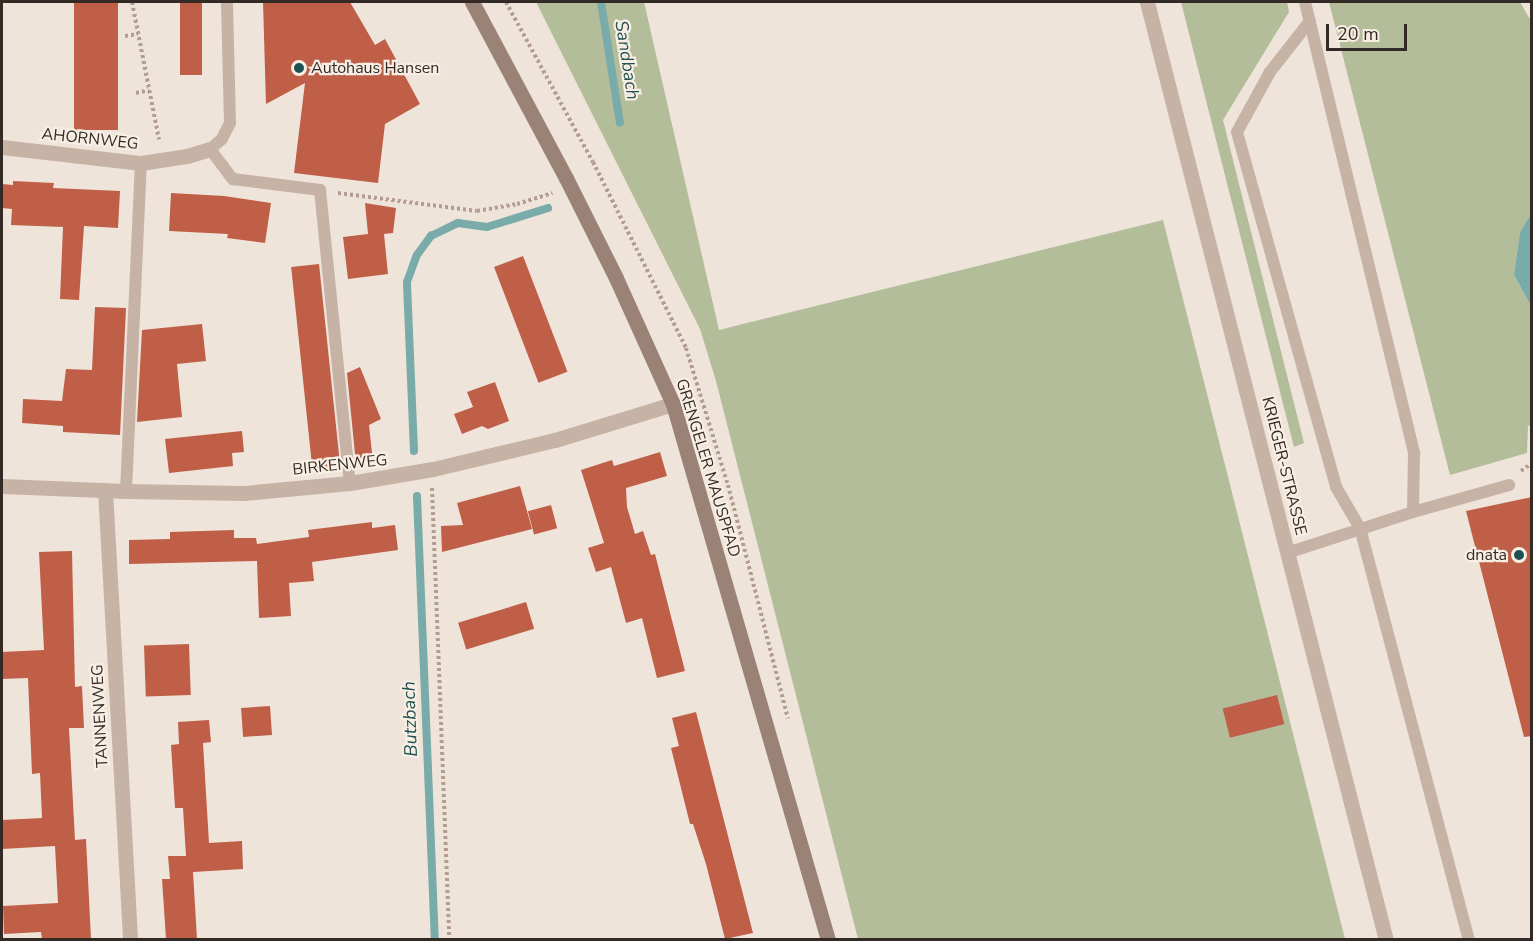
<!DOCTYPE html>
<style>
body{margin:0}
#map{position:relative;width:1533px;height:941px;overflow:hidden;background:#efe4d9;font-family:"Nunito Sans",sans-serif}
div>[style]{position:absolute}
.green>*{inset:0;background:#b3bd9a}
.water>*{inset:0;background:#79abab}
.stream>*{height:8px;margin:-4px;padding:0 4px;transform-origin:4px;border-radius:4px;background:#79abab}
.building>*{inset:0;background:#bf5f47;transform-origin:0 0}
.path>*{height:4px;margin-top:-2px;transform-origin:0;background:repeating-linear-gradient(90deg,#b29d90 0 3px,transparent 0 6px)}
.lane>*{height:12px;margin:-6px;padding:0 6px;transform-origin:6px;border-radius:6px;background:#c7b3a6}
.street>*{height:15px;margin:-7.5px;padding:0 7.5px;transform-origin:7.5px;border-radius:7.5px;background:#c7b3a6}
.secondary>*{height:15px;margin:-7.5px;padding:0 7.5px;transform-origin:7.5px;border-radius:7.5px;background:#9a8277}
.dots>*{width:16px;height:16px;translate:-50% -50%;box-sizing:border-box;border:3px solid #f8eee4;border-radius:50%}
span{translate:-50% -50%;white-space:nowrap;text-align:center;line-height:1.15;-webkit-text-stroke:4.5px #f8eee4;paint-order:stroke}
.poi-label{font-size:16px;color:#332a26}
.left{translate:0 -50%;text-align:left}
.right{translate:-100% -50%;text-align:right}
.street-label{font-size:16px;color:#332a26}
.water-label{font-size:18px;color:#1e5152;font-style:italic}
.frame{position:absolute;inset:0;border:3px solid #332a26;pointer-events:none}
.scale{position:absolute;left:1326px;top:24px;width:81px;height:27px;box-sizing:border-box;border:3px solid #332a26;border-top:0;padding-left:8px;font-size:18px;line-height:21px;white-space:nowrap;color:#332a26;-webkit-text-stroke:4px #f8eee4;paint-order:stroke}
</style>
<div id="map">
<div class="green">
<div style="clip-path:polygon(536px 2px,644px 2px,719px 330px,1163px 220px,1345px 939px,858px 939px,716px 381px,700px 329px)"></div>
<div style="clip-path:polygon(1181px 2px,1287px 2px,1289px 12px,1223px 120px,1304px 443px,1294px 447px)"></div>
<div style="clip-path:polygon(1329px 2px,1520px 2px,1531px 21px,1531px 214px,1520px 232px,1514px 275px,1531px 306px,1532px 425px,1528px 426px,1527px 453px,1450px 475px)"></div>
</div>
<div class="water">
<div style="clip-path:polygon(1531px 214px,1531px 306px,1514px 275px,1520px 232px)"></div>
</div>
<div class="stream">
<div style="left:601px;top:2px;width:122px;rotate:81.1deg"></div>
<div style="left:414px;top:451px;width:169px;rotate:-92.4deg"></div>
<div style="left:407px;top:282px;width:29px;rotate:-70deg"></div>
<div style="left:417px;top:255px;width:24px;rotate:-54deg"></div>
<div style="left:431px;top:236px;width:30px;rotate:-26deg"></div>
<div style="left:458px;top:223px;width:29px;rotate:8deg"></div>
<div style="left:487px;top:227px;width:64px;rotate:-17.3deg"></div>
<div style="left:417px;top:496px;width:444px;rotate:87.7deg"></div>
</div>
<div class="building">
<div style="left:74px;top:2px;width:44px;height:128px"></div>
<div style="left:180px;top:2px;width:22px;height:73px"></div>
<div style="clip-path:polygon(263px 2px,350px 2px,375px 45px,385px 39px,420px 104px,385px 124px,378px 183px,294px 173px,305px 83px,266px 104px)"></div>
<div style="clip-path:polygon(13px 181px,54px 183px,53px 188px,120px 191px,118px 228px,84px 226px,79px 300px,60px 299px,63px 227px,11px 225px,12px 209px,2px 208px,2px 184px,13px 185px)"></div>
<div style="clip-path:polygon(171px 193px,224px 196px,271px 203px,265px 243px,227px 238px,228px 234px,169px 231px)"></div>
<div style="clip-path:polygon(365px 203px,396px 208px,393px 233px,384px 234px,388px 274px,348px 279px,343px 237px,368px 234px)"></div>
<div style="left:523px;top:256px;width:124px;height:31px;rotate:69deg"></div>
<div style="left:319px;top:264px;width:204px;height:28px;rotate:84deg"></div>
<div style="clip-path:polygon(95px 307px,126px 308px,120px 435px,63px 432px,63px 426px,22px 423px,23px 399px,62px 401px,66px 369px,92px 370px)"></div>
<div style="clip-path:polygon(202px 324px,206px 361px,177px 364px,182px 417px,137px 422px,142px 330px)"></div>
<div style="clip-path:polygon(360px 367px,381px 419px,369px 425px,373px 462px,356px 464px,347px 373px)"></div>
<div style="clip-path:polygon(495px 382px,509px 421px,488px 429px,482px 426px,462px 434px,454px 414px,473px 407px,467px 392px)"></div>
<div style="clip-path:polygon(242px 431px,244px 452px,232px 453px,233px 466px,169px 473px,165px 439px)"></div>
<div style="clip-path:polygon(660px 452px,667px 476px,626px 488px,627px 507px,635px 534px,643px 531px,651px 555px,655px 554px,685px 671px,657px 678px,642px 618px,626px 623px,611px 567px,596px 572px,588px 548px,604px 543px,581px 470px,612px 460px,614px 466px)"></div>
<div style="clip-path:polygon(520px 486px,532px 529px,442px 552px,441px 526px,463px 525px,457px 503px)"></div>
<div style="clip-path:polygon(1532px 497px,1532px 736px,1524px 737px,1466px 511px)"></div>
<div style="left:551px;top:505px;width:24px;height:24px;rotate:75deg"></div>
<div style="clip-path:polygon(372px 522px,372px 528px,395px 525px,398px 550px,312px 562px,314px 581px,289px 583px,291px 616px,259px 618px,257px 561px,129px 564px,129px 540px,170px 539px,170px 532px,234px 530px,234px 538px,256px 538px,257px 544px,309px 537px,308px 530px)"></div>
<div style="clip-path:polygon(72px 551px,75px 687px,82px 686px,84px 728px,69px 728px,75px 840px,86px 839px,91px 939px,42px 939px,41px 932px,4px 934px,3px 906px,58px 903px,55px 846px,2px 849px,2px 820px,42px 818px,40px 773px,32px 774px,28px 678px,2px 679px,2px 652px,44px 650px,39px 552px)"></div>
<div style="left:526px;top:602px;width:28px;height:71px;rotate:73deg"></div>
<div style="left:189px;top:644px;width:51px;height:45px;rotate:88deg"></div>
<div style="left:1277px;top:695px;width:30px;height:56px;rotate:76deg"></div>
<div style="left:270px;top:706px;width:29px;height:29px;rotate:86deg"></div>
<div style="clip-path:polygon(696px 712px,753px 933px,725px 939px,706px 864px,693px 824px,690px 824px,671px 748px,679px 746px,672px 718px)"></div>
<div style="clip-path:polygon(209px 720px,211px 742px,203px 743px,209px 843px,242px 841px,243px 869px,193px 872px,197px 939px,166px 939px,162px 879px,170px 879px,168px 856px,186px 856px,183px 808px,175px 808px,171px 745px,179px 744px,178px 722px)"></div>
</div>
<div class="path">
<div style="left:132px;top:2px;width:140px;rotate:78.9deg"></div>
<div style="left:506px;top:2px;width:182px;rotate:61.5deg"></div>
<div style="left:593px;top:162px;width:208px;rotate:63.4deg"></div>
<div style="left:686px;top:348px;width:143px;rotate:73deg"></div>
<div style="left:728px;top:485px;width:241px;rotate:75.6deg"></div>
<div style="left:125px;top:36px;width:13px;rotate:-9deg"></div>
<div style="left:136px;top:93px;width:13px;rotate:-13deg"></div>
<div style="left:338px;top:193px;width:140px;rotate:7.4deg"></div>
<div style="left:477px;top:211px;width:41px;rotate:-9.9deg"></div>
<div style="left:517px;top:204px;width:37px;rotate:-17deg"></div>
<div style="left:1521px;top:471px;width:14px;rotate:-36deg"></div>
<div style="left:432px;top:488px;width:452px;rotate:87.8deg"></div>
</div>
<div class="lane">
<div style="left:227px;top:2px;width:121px;rotate:88.6deg"></div>
<div style="left:230px;top:123px;width:18px;rotate:117deg"></div>
<div style="left:222px;top:139px;width:16px;rotate:140deg"></div>
<div style="left:210px;top:149px;width:38px;rotate:53deg"></div>
<div style="left:233px;top:179px;width:88px;rotate:7.2deg"></div>
<div style="left:320px;top:190px;width:295px;rotate:84.2deg"></div>
<div style="left:1305px;top:2px;width:465px;rotate:76.4deg"></div>
<div style="left:1414px;top:454px;width:58px;rotate:91deg"></div>
<div style="left:1310px;top:21px;width:65px;rotate:128.1deg"></div>
<div style="left:1270px;top:72px;width:68px;rotate:118.8deg"></div>
<div style="left:1237px;top:132px;width:369px;rotate:74.4deg"></div>
<div style="left:1336px;top:487px;width:48px;rotate:59.7deg"></div>
<div style="left:1360px;top:528px;width:426px;rotate:75.2deg"></div>
<div style="left:126px;top:491px;width:328px;rotate:-87.4deg"></div>
<div style="left:1287px;top:553px;width:133px;rotate:-18deg"></div>
<div style="left:1413px;top:512px;width:100px;rotate:-15.7deg"></div>
</div>
<div class="street">
<div style="left:1147px;top:2px;width:968px;rotate:75.71deg"></div>
<div style="left:2px;top:147px;width:140px;rotate:6.6deg"></div>
<div style="left:141px;top:163px;width:47px;rotate:-8.7deg"></div>
<div style="left:187px;top:156px;width:24px;rotate:-17deg"></div>
<div style="left:2px;top:486px;width:124px;rotate:2.3deg"></div>
<div style="left:126px;top:491px;width:118px;rotate:1deg"></div>
<div style="left:244px;top:493px;width:106px;rotate:-5.4deg"></div>
<div style="left:350px;top:483px;width:84px;rotate:-9.6deg"></div>
<div style="left:433px;top:469px;width:125px;rotate:-13.4deg"></div>
<div style="left:555px;top:440px;width:123px;rotate:-17deg"></div>
<div style="left:105px;top:490px;width:451px;rotate:86.8deg"></div>
</div>
<div class="secondary">
<div style="left:472px;top:2px;width:200px;rotate:61.9deg"></div>
<div style="left:566px;top:178px;width:112px;rotate:63.4deg"></div>
<div style="left:616px;top:278px;width:138px;rotate:65.7deg"></div>
<div style="left:673px;top:404px;width:558px;rotate:73.87deg"></div>
</div>
<div class="dots">
<div style="left:299px;top:68px;background:#1e5152"></div>
<div style="left:1519px;top:555px;background:#1e5152"></div>
</div>
<div class="poi-label">
<span class="left" style="left:311px;top:68px">Autohaus Hansen</span>
<span class="right" style="left:1507px;top:555px">dnata</span>
</div>
<div class="street-label">
<span style="left:90px;top:139px;rotate:6deg">AHORNWEG</span>
<span style="left:340px;top:465px;rotate:-6deg">BIRKENWEG</span>
<span style="left:1284px;top:466px;rotate:76deg">KRIEGER-STRASSE</span>
<span style="left:708px;top:468px;rotate:73deg">GRENGELER MAUSPFAD</span>
<span style="left:100px;top:716px;rotate:-93deg">TANNENWEG</span>
</div>
<div class="water-label">
<span style="left:627px;top:60px;rotate:81deg">Sandbach</span>
<span style="left:410px;top:719px;rotate:-92deg">Butzbach</span>
</div>
<div class="frame"></div>
<div class="scale">20 m</div>
</div>
